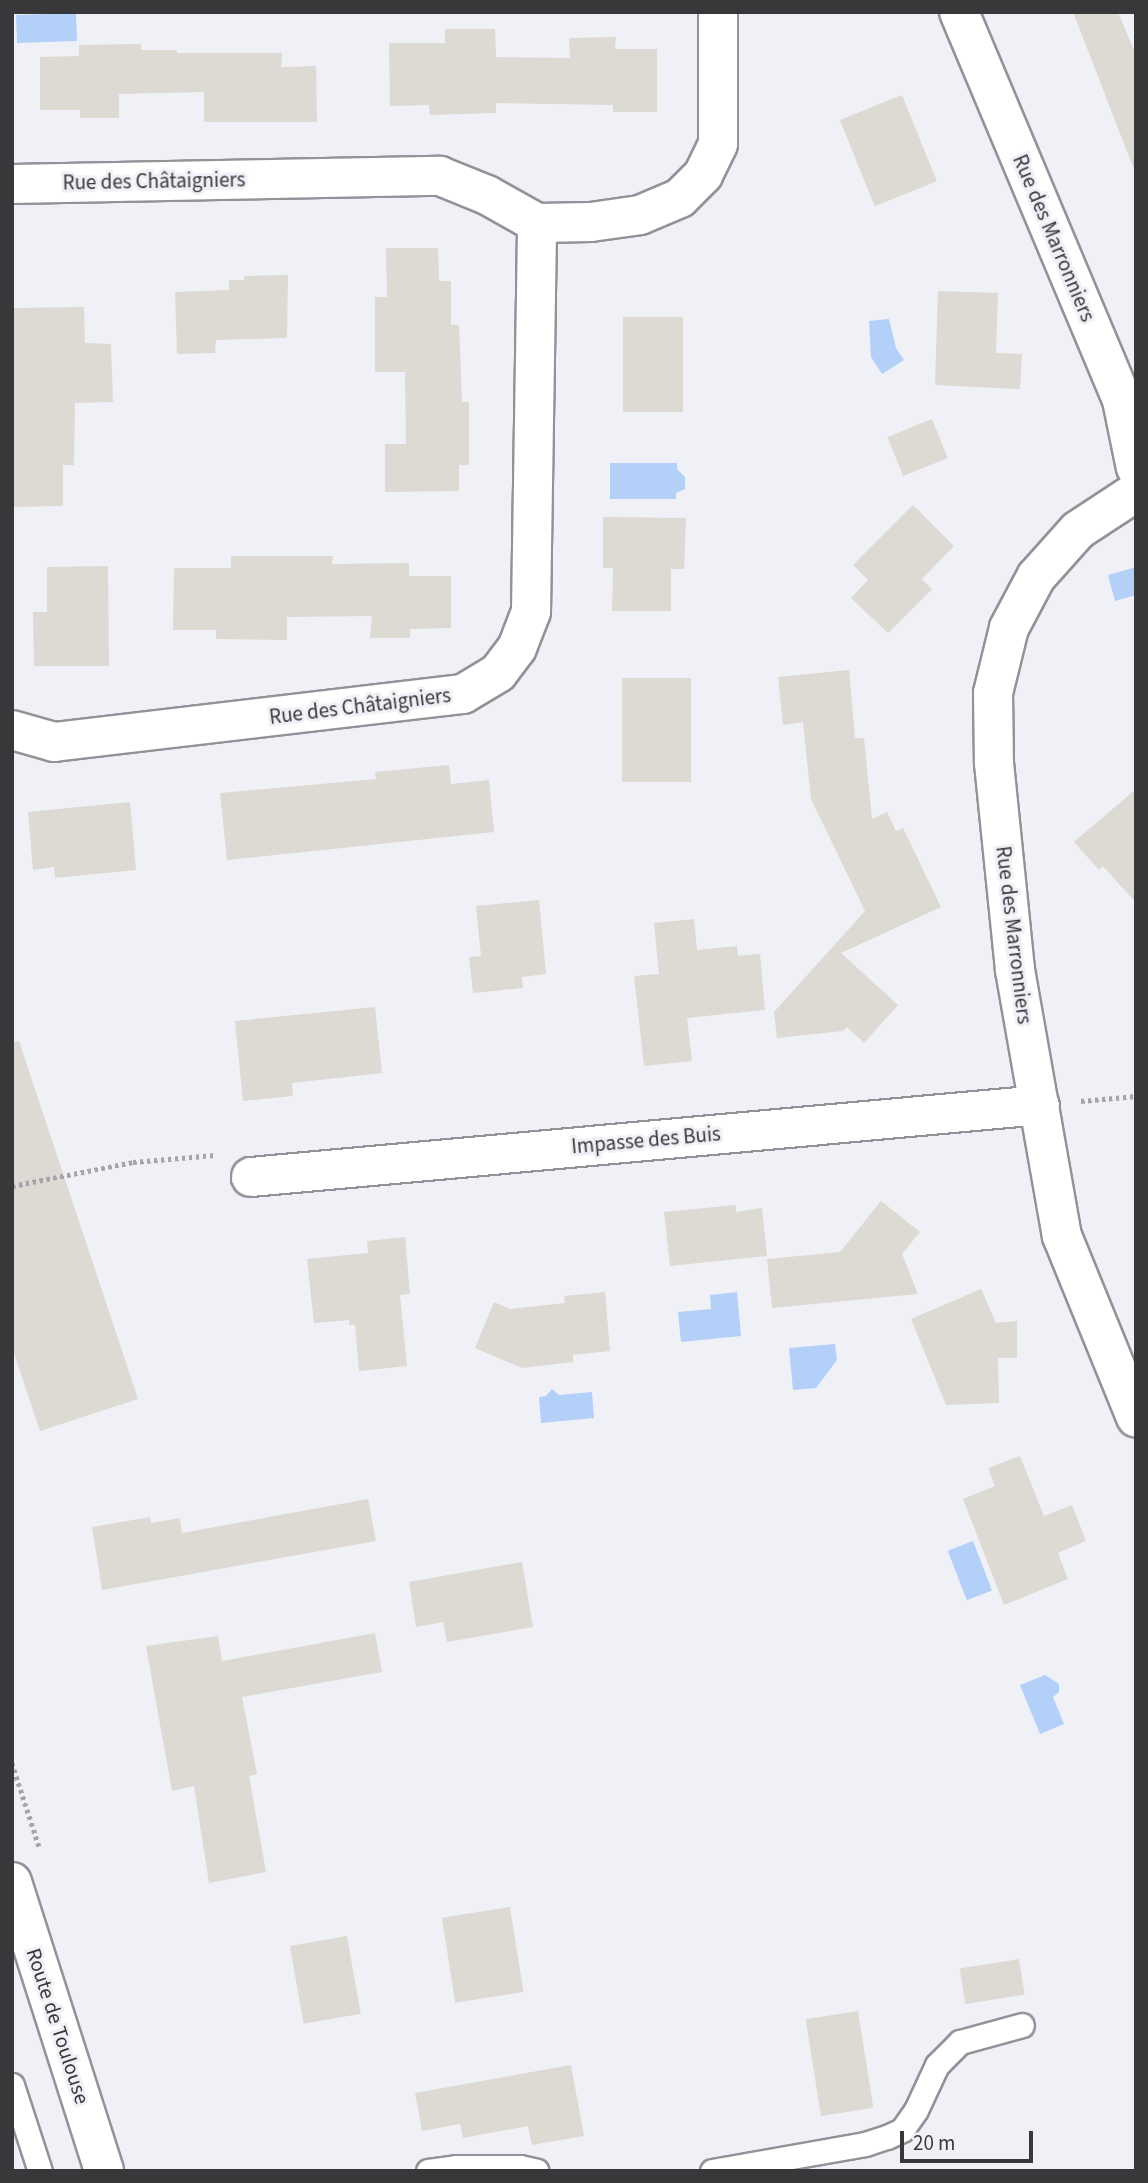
<!DOCTYPE html>
<meta charset="utf-8">
<style>
body{margin:0}
#map{position:relative;width:1148px;height:2183px;overflow:hidden;background:#f0f0f7;font-family:"Source Sans 3",sans-serif}
div>[style]{position:absolute}
.water>*{inset:0;background:#b3d0f9;transform-origin:0 0}
.building>*{inset:0;background:#ddd9d3;transform-origin:0 0}
.path>*{height:4.5px;margin-top:-2.25px;transform-origin:0;background:repeating-linear-gradient(90deg,#a4a4aa 0 3.5px,transparent 0 7px)}
.roads{filter:drop-shadow(2px 0 #929299) drop-shadow(-2px 0 #929299) drop-shadow(0 2px #929299) drop-shadow(0 -2px #929299)}
.service>*{height:23px;margin:-11.5px;padding:0 11.5px;transform-origin:11.5px;border-radius:11.5px;background:#fff}
.minor>*{height:38px;margin:-19px;padding:0 19px;transform-origin:19px;border-radius:19px;background:#fff}
.tertiary>*{height:38px;margin:-19px;padding:0 19px;transform-origin:19px;border-radius:19px;background:#fff}
span{translate:-50% -50%;white-space:nowrap;text-align:center;line-height:1.15;-webkit-text-stroke:6px #f0f0f7;paint-order:stroke}
.street-label{font-size:21px;color:#38383b}
.frame{position:absolute;inset:0;border:14px solid #38383b;pointer-events:none}
.scale{position:absolute;left:900px;top:2131px;width:133px;height:32px;box-sizing:border-box;border:4px solid #38383b;border-top:0;padding-left:9px;font-size:21px;line-height:24px;white-space:nowrap;color:#38383b;-webkit-text-stroke:5px #f0f0f7;paint-order:stroke}
</style>
<div id="map">
<div class="water">
<div style="left:76px;top:13px;width:28px;height:60px;rotate:88deg"></div>
<div style="clip-path:polygon(889px 319px,896px 348px,904px 360px,882px 374px,871px 357px,869px 321px)"></div>
<div style="clip-path:polygon(610px 463px,677px 463px,677px 469px,685px 477px,685px 489px,676px 493px,676px 499px,610px 499px)"></div>
<div style="clip-path:polygon(1136px 567px,1136px 595px,1115px 601px,1108px 575px)"></div>
<div style="clip-path:polygon(737px 1292px,741px 1336px,681px 1342px,678px 1312px,711px 1309px,710px 1295px)"></div>
<div style="clip-path:polygon(835px 1344px,837px 1360px,816px 1388px,793px 1390px,789px 1348px)"></div>
<div style="clip-path:polygon(552px 1389px,559px 1395px,592px 1392px,594px 1418px,541px 1423px,539px 1397px,546px 1396px)"></div>
<div style="left:973px;top:1541px;width:53px;height:27px;rotate:69deg"></div>
<div style="clip-path:polygon(1045px 1675px,1059px 1684px,1059px 1692px,1053px 1697px,1064px 1724px,1040px 1734px,1020px 1685px)"></div>
</div>
<div class="building">
<div style="clip-path:polygon(1073px 12px,1118px 12px,1136px 55px,1136px 167px,1133px 167px)"></div>
<div style="clip-path:polygon(445px 29px,495px 29px,496px 57px,570px 58px,569px 38px,616px 37px,615px 49px,657px 49px,657px 112px,613px 112px,613px 105px,496px 103px,496px 113px,430px 115px,429px 105px,390px 106px,389px 43px,445px 43px)"></div>
<div style="clip-path:polygon(141px 44px,141px 50px,177px 50px,177px 53px,282px 53px,281px 67px,316px 66px,317px 122px,204px 122px,204px 92px,119px 94px,119px 118px,80px 118px,80px 110px,40px 110px,40px 57px,79px 56px,79px 45px)"></div>
<div style="left:902px;top:95px;width:93px;height:67px;rotate:68deg"></div>
<div style="clip-path:polygon(386px 248px,438px 248px,439px 281px,451px 281px,451px 325px,459px 325px,462px 402px,469px 402px,469px 465px,459px 465px,459px 491px,385px 492px,385px 444px,406px 444px,405px 372px,375px 372px,375px 297px,387px 297px)"></div>
<div style="clip-path:polygon(288px 275px,287px 338px,216px 340px,215px 353px,177px 354px,175px 292px,229px 290px,229px 280px,244px 280px,244px 276px)"></div>
<div style="clip-path:polygon(938px 291px,998px 293px,996px 353px,1022px 354px,1020px 389px,935px 385px)"></div>
<div style="clip-path:polygon(84px 307px,85px 343px,111px 344px,113px 402px,75px 403px,74px 465px,63px 465px,63px 506px,12px 507px,12px 308px)"></div>
<div style="left:623px;top:317px;width:60px;height:95px"></div>
<div style="left:932px;top:419px;width:42px;height:48px;rotate:68deg"></div>
<div style="clip-path:polygon(913px 505px,954px 546px,922px 579px,932px 589px,888px 633px,851px 598px,868px 580px,853px 565px)"></div>
<div style="clip-path:polygon(603px 517px,686px 518px,684px 569px,671px 569px,671px 611px,612px 611px,613px 568px,603px 568px)"></div>
<div style="clip-path:polygon(231px 556px,333px 556px,332px 564px,409px 563px,409px 576px,451px 576px,451px 628px,410px 629px,410px 638px,370px 638px,372px 616px,287px 617px,287px 640px,216px 639px,216px 630px,173px 630px,174px 568px,231px 568px)"></div>
<div style="clip-path:polygon(108px 566px,109px 666px,34px 666px,33px 612px,47px 612px,47px 567px)"></div>
<div style="clip-path:polygon(849px 670px,855px 738px,864px 738px,872px 819px,887px 812px,896px 831px,903px 828px,941px 907px,841px 953px,898px 1005px,864px 1043px,847px 1027px,843px 1031px,777px 1038px,774px 1012px,865px 911px,811px 799px,803px 722px,783px 725px,778px 677px)"></div>
<div style="left:622px;top:678px;width:69px;height:104px"></div>
<div style="clip-path:polygon(449px 765px,451px 784px,489px 780px,494px 832px,227px 860px,220px 793px,376px 779px,375px 772px)"></div>
<div style="clip-path:polygon(1136px 789px,1136px 903px,1103px 866px,1099px 870px,1074px 842px)"></div>
<div style="clip-path:polygon(130px 802px,136px 870px,55px 878px,54px 867px,33px 870px,28px 812px)"></div>
<div style="clip-path:polygon(539px 900px,546px 974px,522px 977px,523px 988px,473px 993px,469px 957px,481px 956px,476px 906px)"></div>
<div style="clip-path:polygon(694px 919px,697px 950px,737px 946px,738px 956px,760px 954px,765px 1010px,687px 1018px,692px 1061px,644px 1066px,634px 976px,659px 974px,654px 923px)"></div>
<div style="clip-path:polygon(375px 1007px,382px 1073px,292px 1083px,293px 1096px,243px 1101px,235px 1021px)"></div>
<div style="clip-path:polygon(19px 1041px,138px 1399px,40px 1431px,12px 1347px,12px 1042px)"></div>
<div style="clip-path:polygon(881px 1201px,920px 1232px,902px 1254px,918px 1294px,772px 1308px,767px 1259px,840px 1252px)"></div>
<div style="clip-path:polygon(736px 1205px,736px 1212px,762px 1208px,767px 1256px,670px 1266px,664px 1212px)"></div>
<div style="clip-path:polygon(405px 1237px,410px 1294px,400px 1295px,407px 1366px,359px 1371px,355px 1325px,349px 1325px,349px 1320px,314px 1323px,307px 1259px,368px 1253px,367px 1241px)"></div>
<div style="clip-path:polygon(981px 1289px,996px 1323px,1017px 1321px,1017px 1358px,998px 1358px,999px 1403px,946px 1405px,911px 1319px)"></div>
<div style="clip-path:polygon(605px 1292px,610px 1351px,573px 1355px,573px 1362px,522px 1368px,475px 1348px,494px 1302px,510px 1309px,565px 1303px,564px 1296px)"></div>
<div style="clip-path:polygon(1020px 1456px,1044px 1516px,1072px 1505px,1086px 1541px,1058px 1553px,1068px 1579px,1004px 1605px,963px 1499px,995px 1486px,988px 1468px)"></div>
<div style="clip-path:polygon(368px 1499px,376px 1541px,102px 1590px,92px 1527px,150px 1517px,151px 1523px,180px 1518px,182px 1533px)"></div>
<div style="clip-path:polygon(522px 1562px,533px 1627px,447px 1642px,443px 1622px,416px 1627px,409px 1582px)"></div>
<div style="clip-path:polygon(375px 1633px,382px 1672px,242px 1697px,257px 1774px,249px 1776px,266px 1872px,209px 1883px,194px 1786px,172px 1791px,146px 1646px,218px 1636px,222px 1661px)"></div>
<div style="left:510px;top:1907px;width:86px;height:69px;rotate:81deg"></div>
<div style="left:347px;top:1936px;width:79px;height:58px;rotate:80deg"></div>
<div style="left:1019px;top:1959px;width:36px;height:60px;rotate:81deg"></div>
<div style="left:858px;top:2011px;width:98px;height:53px;rotate:81deg"></div>
<div style="clip-path:polygon(571px 2065px,584px 2136px,532px 2145px,528px 2126px,463px 2138px,460px 2124px,422px 2131px,415px 2093px)"></div>
</div>
<div class="path">
<div style="left:1081px;top:1101px;width:55px;rotate:-5.2deg"></div>
<div style="left:12px;top:1186px;width:123px;rotate:-11.2deg"></div>
<div style="left:133px;top:1162px;width:82px;rotate:-4.9deg"></div>
<div style="left:12px;top:1763px;width:90px;rotate:72deg"></div>
</div>
<div class="roads">
<div class="service">
<div style="left:12px;top:2085px;width:90px;rotate:72deg"></div>
<div style="left:428px;top:2171px;width:28px;rotate:-8deg"></div>
<div style="left:456px;top:2167px;width:64px"></div>
<div style="left:520px;top:2167px;width:17px;rotate:13deg"></div>
<div style="left:712px;top:2171px;width:155px;rotate:-10deg"></div>
<div style="left:865px;top:2144px;width:23px;rotate:-18deg"></div>
<div style="left:887px;top:2137px;width:17px;rotate:-25deg"></div>
<div style="left:902px;top:2130px;width:24px;rotate:-55deg"></div>
<div style="left:916px;top:2110px;width:50px;rotate:-65deg"></div>
<div style="left:937px;top:2065px;width:33px;rotate:-45deg"></div>
<div style="left:960px;top:2042px;width:64px;rotate:-15.3deg"></div>
</div>
<div class="minor">
<div style="left:959px;top:12px;width:421px;rotate:67.2deg"></div>
<div style="left:1122px;top:400px;width:69px;rotate:78.4deg"></div>
<div style="left:12px;top:184px;width:428px;rotate:-1.1deg"></div>
<div style="left:440px;top:176px;width:51px;rotate:22deg"></div>
<div style="left:487px;top:195px;width:57px;rotate:29.2deg"></div>
<div style="left:537px;top:223px;width:54px;rotate:-1.1deg"></div>
<div style="left:591px;top:222px;width:49px;rotate:-8.1deg"></div>
<div style="left:640px;top:215px;width:43px;rotate:-23deg"></div>
<div style="left:680px;top:198px;width:33px;rotate:-45deg"></div>
<div style="left:703px;top:175px;width:34px;rotate:-64deg"></div>
<div style="left:718px;top:144px;width:132px;rotate:-90deg"></div>
<div style="left:1136px;top:492px;width:69px;rotate:146.8deg"></div>
<div style="left:1078px;top:530px;width:63px;rotate:131.8deg"></div>
<div style="left:1036px;top:577px;width:58px;rotate:117.9deg"></div>
<div style="left:1009px;top:628px;width:67px;rotate:103.8deg"></div>
<div style="left:993px;top:693px;width:70px;rotate:89.2deg"></div>
<div style="left:994px;top:763px;width:208px;rotate:84.2deg"></div>
<div style="left:1015px;top:970px;width:270px;rotate:80deg"></div>
<div style="left:1062px;top:1236px;width:196px;rotate:67.8deg"></div>
<div style="left:12px;top:730px;width:44px;rotate:15.9deg"></div>
<div style="left:54px;top:742px;width:412px;rotate:-6.7deg"></div>
<div style="left:463px;top:694px;width:41px;rotate:-31deg"></div>
<div style="left:498px;top:673px;width:31px;rotate:-53deg"></div>
<div style="left:517px;top:648px;width:39px;rotate:-69deg"></div>
<div style="left:531px;top:612px;width:389px;rotate:-89.1deg"></div>
<div style="left:251px;top:1177px;width:792px;rotate:-5.21deg"></div>
</div>
<div class="tertiary">
<div style="left:12px;top:1882px;width:303px;rotate:72.3deg"></div>
</div>
</div>
<div class="street-label">
<span style="left:154px;top:181px;rotate:-1deg">Rue des Châtaigniers</span>
<span style="left:1054px;top:238px;rotate:67deg">Rue des Marronniers</span>
<span style="left:360px;top:706px;rotate:-7deg">Rue des Châtaigniers</span>
<span style="left:1014px;top:935px;rotate:83deg">Rue des Marronniers</span>
<span style="left:646px;top:1140px;rotate:-5deg">Impasse des Buis</span>
<span style="left:58px;top:2026px;rotate:72deg">Route de Toulouse</span>
</div>
<div class="frame"></div>
<div class="scale">20 m</div>
</div>
